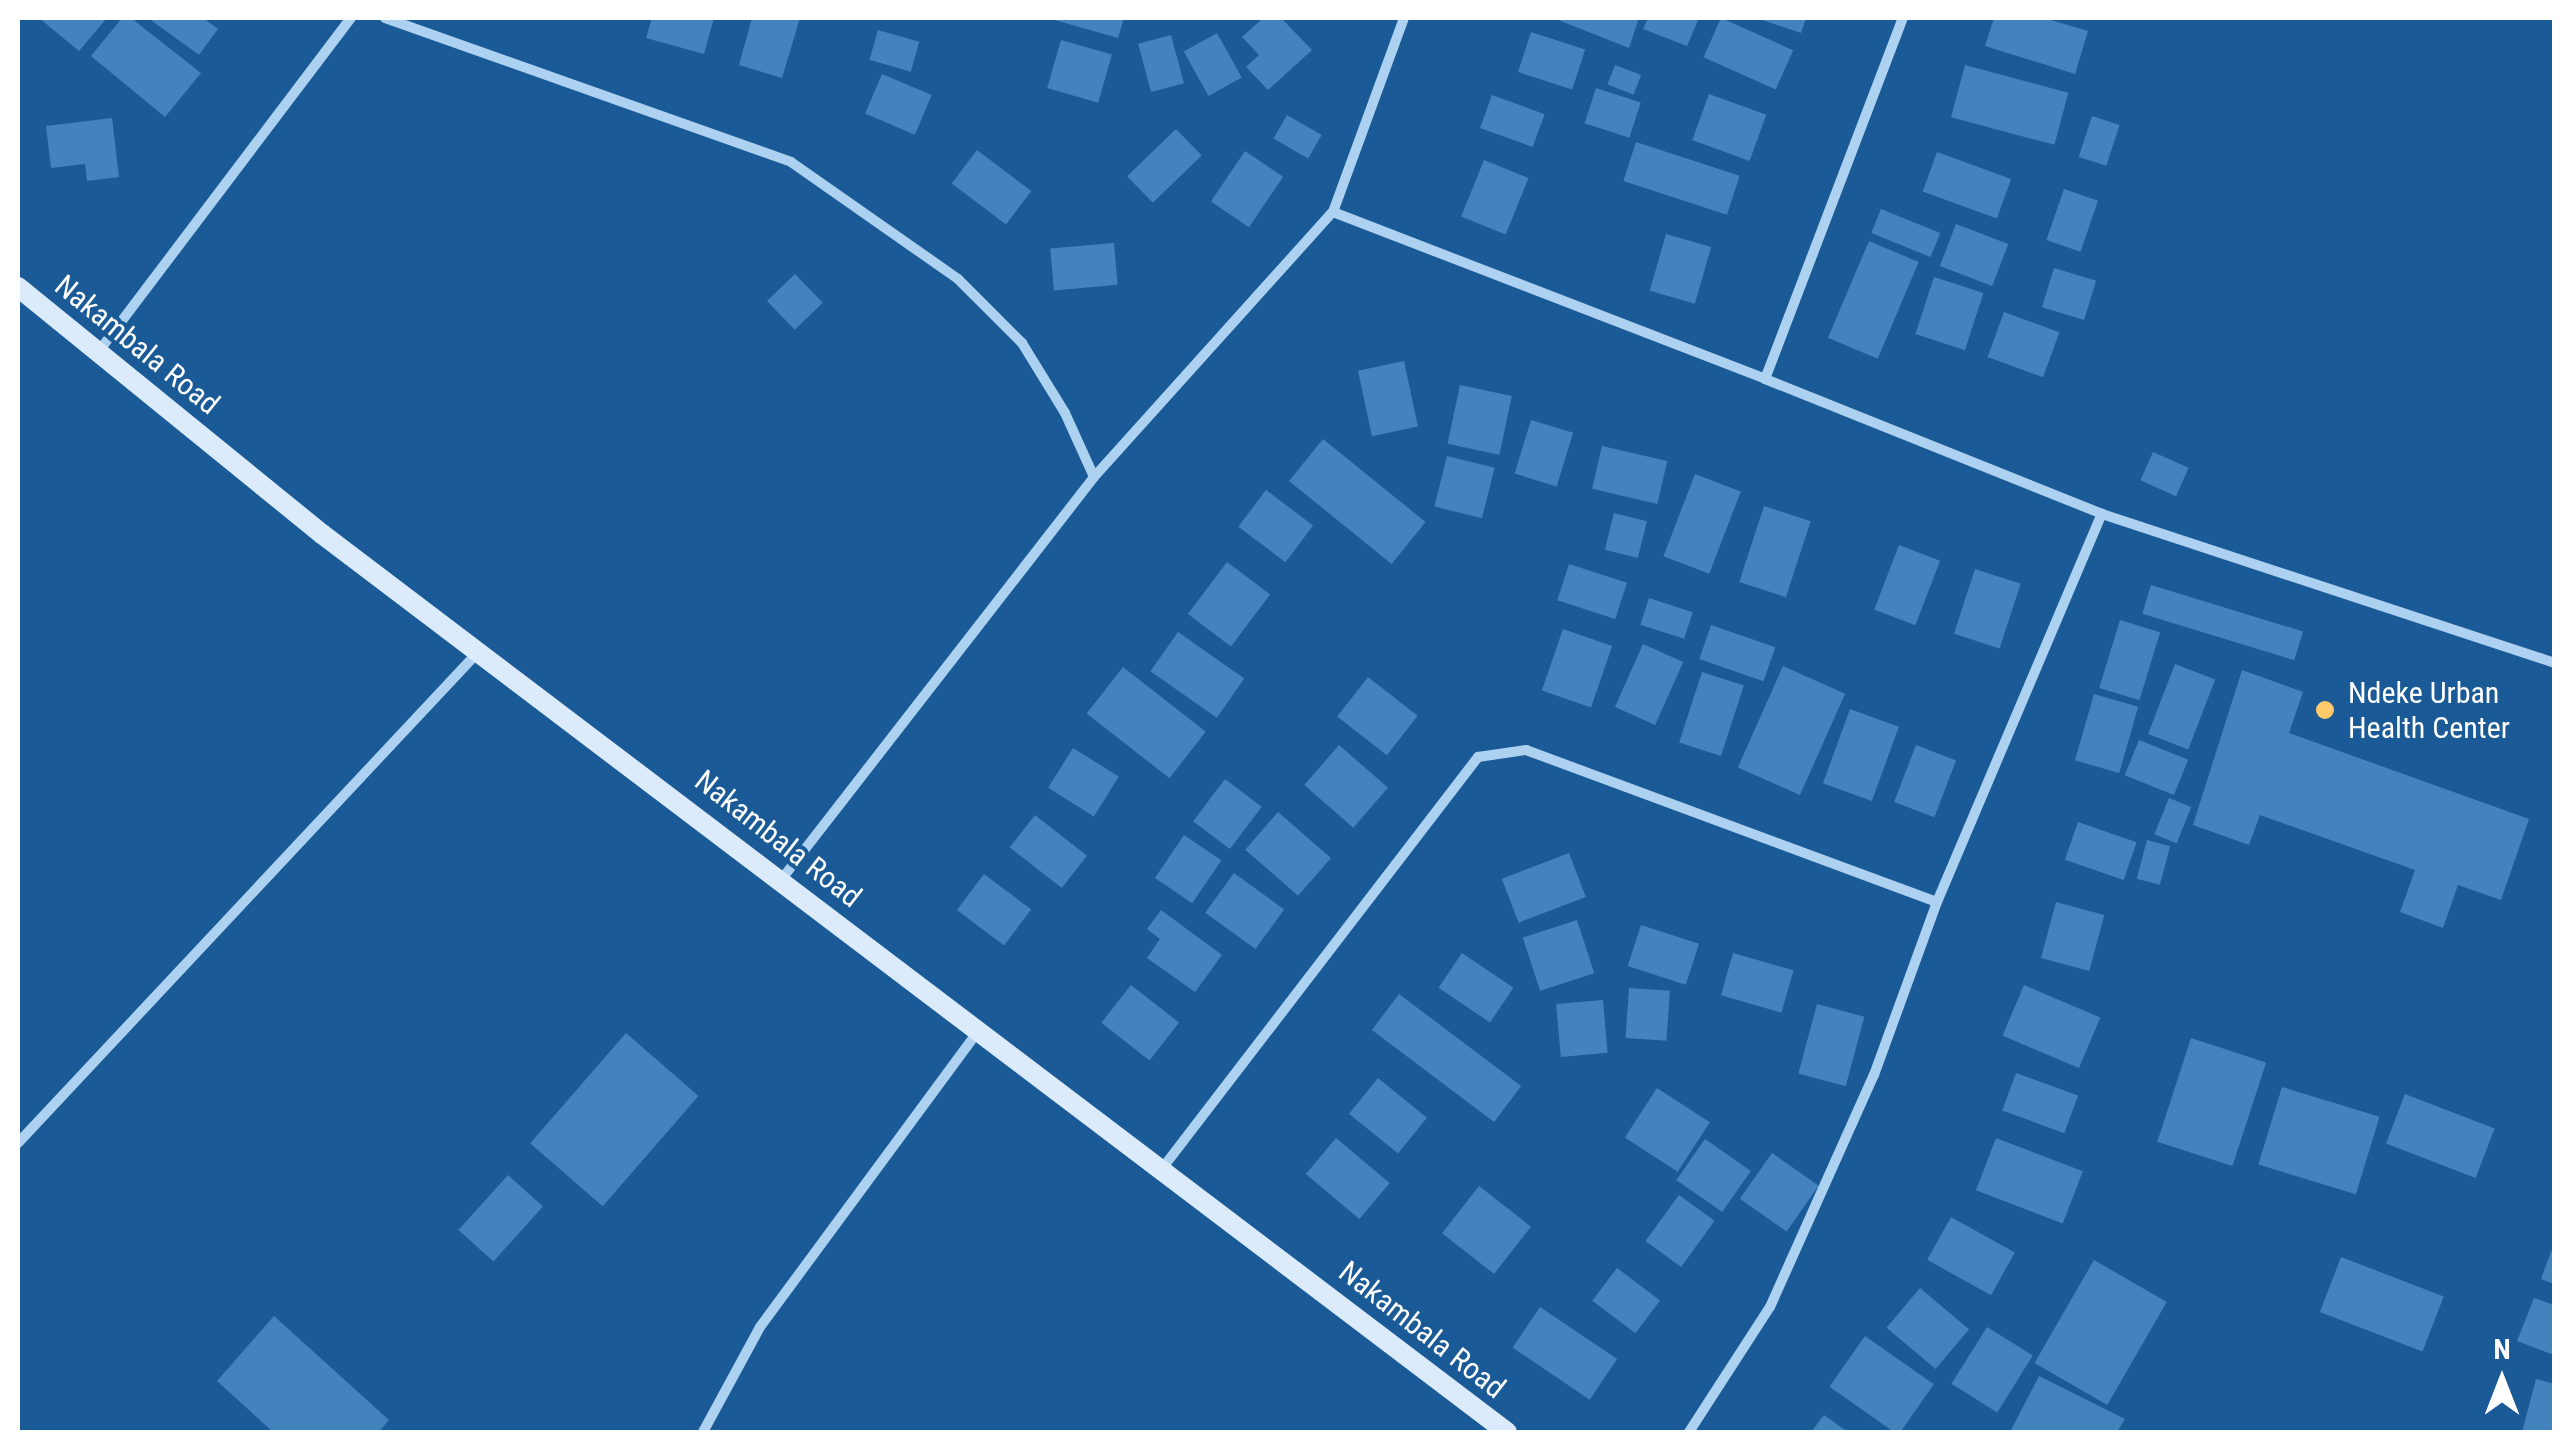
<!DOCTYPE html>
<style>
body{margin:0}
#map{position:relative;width:2572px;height:1450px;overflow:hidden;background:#1a5a96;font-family:"Roboto Condensed",sans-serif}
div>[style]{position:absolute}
.building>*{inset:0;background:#4383bd;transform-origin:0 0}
.street>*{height:10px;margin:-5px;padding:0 5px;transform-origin:5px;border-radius:5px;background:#add1f0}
.secondary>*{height:20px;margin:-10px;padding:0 10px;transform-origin:10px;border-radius:10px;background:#dbebfb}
.dots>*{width:28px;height:28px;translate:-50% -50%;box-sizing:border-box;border:5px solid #1a5a96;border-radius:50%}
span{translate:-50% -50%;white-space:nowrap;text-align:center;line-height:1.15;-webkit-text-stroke:8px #1a5a96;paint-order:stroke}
.street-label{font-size:30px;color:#fff}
.poi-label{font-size:30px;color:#fff}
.left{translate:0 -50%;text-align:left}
.frame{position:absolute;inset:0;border:20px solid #fff;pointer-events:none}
.north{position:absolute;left:2452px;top:1330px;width:100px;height:100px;-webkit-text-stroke:8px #1a5a96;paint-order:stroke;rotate:0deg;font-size:28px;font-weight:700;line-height:40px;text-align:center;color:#fff}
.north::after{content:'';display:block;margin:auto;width:35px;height:45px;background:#fff;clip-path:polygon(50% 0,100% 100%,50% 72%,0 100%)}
</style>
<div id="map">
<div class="building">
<div style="clip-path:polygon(39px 18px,107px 18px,79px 51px)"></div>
<div style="clip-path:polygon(122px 18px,131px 18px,201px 73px,165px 117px,91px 56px)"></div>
<div style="clip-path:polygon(148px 18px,203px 18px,218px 29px,199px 55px)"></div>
<div style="clip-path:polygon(652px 18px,714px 18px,704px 54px,646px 38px)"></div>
<div style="clip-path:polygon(752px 18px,800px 18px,782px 78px,739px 65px)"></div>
<div style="clip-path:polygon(1263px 18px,1281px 18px,1312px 50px,1268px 90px,1246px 67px,1259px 55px,1242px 37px)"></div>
<div style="clip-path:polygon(1553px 18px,1639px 18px,1629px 48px)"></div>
<div style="clip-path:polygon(1648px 18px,1699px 18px,1687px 46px,1643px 29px)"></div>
<div style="left:1721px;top:18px;width:79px;height:43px;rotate:24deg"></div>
<div style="clip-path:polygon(1756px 18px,1806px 18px,1801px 33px)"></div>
<div style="clip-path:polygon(1994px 18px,2044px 18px,2088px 31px,2075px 74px,1985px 46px)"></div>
<div style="clip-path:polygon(1051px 19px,1051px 18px,1124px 18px,1118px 38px)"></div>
<div style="left:878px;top:30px;width:43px;height:31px;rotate:16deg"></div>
<div style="left:1531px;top:32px;width:57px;height:42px;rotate:18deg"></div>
<div style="left:1217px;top:33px;width:51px;height:38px;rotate:61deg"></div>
<div style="left:1171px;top:35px;width:50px;height:34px;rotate:75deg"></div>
<div style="left:1061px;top:40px;width:53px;height:50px;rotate:16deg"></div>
<div style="left:1615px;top:65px;width:28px;height:21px;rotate:21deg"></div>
<div style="left:1965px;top:65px;width:107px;height:54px;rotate:15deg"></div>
<div style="left:882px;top:74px;width:54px;height:43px;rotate:23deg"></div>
<div style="left:1596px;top:88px;width:47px;height:37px;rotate:18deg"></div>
<div style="left:1709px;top:94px;width:61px;height:49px;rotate:20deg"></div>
<div style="left:1492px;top:95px;width:56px;height:35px;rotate:20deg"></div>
<div style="left:1287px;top:115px;width:40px;height:27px;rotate:30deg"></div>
<div style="left:2092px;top:116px;width:29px;height:43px;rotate:18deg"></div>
<div style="clip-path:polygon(112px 118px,119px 177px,87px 181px,85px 164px,51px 168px,46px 126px)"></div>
<div style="left:1176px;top:129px;width:37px;height:68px;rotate:46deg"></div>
<div style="left:1636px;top:142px;width:109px;height:41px;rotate:18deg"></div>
<div style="left:977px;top:150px;width:68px;height:42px;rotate:37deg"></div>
<div style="left:1245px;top:151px;width:46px;height:61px;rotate:34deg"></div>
<div style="left:1937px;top:152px;width:79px;height:42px;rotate:20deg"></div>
<div style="left:1484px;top:160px;width:48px;height:61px;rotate:22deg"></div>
<div style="left:2064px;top:189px;width:36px;height:54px;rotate:19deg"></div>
<div style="left:1881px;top:209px;width:64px;height:26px;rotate:22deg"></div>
<div style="left:1956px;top:224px;width:56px;height:45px;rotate:21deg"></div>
<div style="left:1666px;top:234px;width:47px;height:59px;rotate:16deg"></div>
<div style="left:1869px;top:241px;width:54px;height:105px;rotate:23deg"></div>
<div style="left:1114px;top:243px;width:42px;height:64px;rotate:85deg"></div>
<div style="left:2054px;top:268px;width:44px;height:41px;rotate:17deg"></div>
<div style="left:795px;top:274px;width:40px;height:39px;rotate:46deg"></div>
<div style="left:1934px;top:277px;width:52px;height:60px;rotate:18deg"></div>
<div style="left:2004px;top:312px;width:59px;height:48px;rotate:20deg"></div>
<div style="left:1404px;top:361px;width:67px;height:47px;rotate:78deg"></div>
<div style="left:1460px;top:385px;width:53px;height:60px;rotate:12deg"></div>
<div style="left:1531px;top:420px;width:44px;height:56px;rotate:17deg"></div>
<div style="left:1323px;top:439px;width:132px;height:54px;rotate:39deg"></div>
<div style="left:1602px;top:446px;width:67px;height:44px;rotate:13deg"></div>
<div style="left:2153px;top:452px;width:39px;height:31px;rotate:24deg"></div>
<div style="left:1447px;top:456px;width:49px;height:52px;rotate:14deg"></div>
<div style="left:1695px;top:474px;width:49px;height:88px;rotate:21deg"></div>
<div style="left:1266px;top:490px;width:59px;height:46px;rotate:37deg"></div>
<div style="left:1764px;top:506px;width:49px;height:80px;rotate:18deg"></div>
<div style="left:1614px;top:513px;width:34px;height:38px;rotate:14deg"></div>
<div style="left:1899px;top:545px;width:44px;height:69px;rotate:21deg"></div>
<div style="left:1227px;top:562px;width:54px;height:65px;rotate:37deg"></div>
<div style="left:1569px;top:564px;width:61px;height:38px;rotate:18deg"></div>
<div style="left:1975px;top:569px;width:48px;height:68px;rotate:18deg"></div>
<div style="left:2151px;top:585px;width:159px;height:30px;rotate:17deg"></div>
<div style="left:1649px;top:598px;width:46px;height:28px;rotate:18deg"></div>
<div style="left:2120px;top:620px;width:42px;height:71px;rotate:17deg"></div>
<div style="left:1711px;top:625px;width:68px;height:36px;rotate:19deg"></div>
<div style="left:1563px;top:629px;width:52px;height:65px;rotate:19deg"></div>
<div style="left:1178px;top:632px;width:81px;height:48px;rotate:35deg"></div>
<div style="left:1643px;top:644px;width:44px;height:69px;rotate:24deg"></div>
<div style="left:2175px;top:664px;width:43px;height:75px;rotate:21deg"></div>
<div style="left:1783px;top:666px;width:68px;height:111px;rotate:24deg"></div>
<div style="left:1123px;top:667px;width:105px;height:59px;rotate:38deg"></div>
<div style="clip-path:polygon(2242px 670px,2303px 692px,2289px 733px,2529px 819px,2501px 900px,2458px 885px,2443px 928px,2400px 912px,2415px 870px,2260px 815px,2249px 845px,2193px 825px)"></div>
<div style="left:1702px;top:672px;width:44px;height:74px;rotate:18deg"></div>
<div style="left:1368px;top:677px;width:63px;height:50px;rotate:38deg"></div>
<div style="left:2094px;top:694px;width:46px;height:69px;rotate:16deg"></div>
<div style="left:1850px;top:709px;width:52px;height:79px;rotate:20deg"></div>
<div style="left:2139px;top:740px;width:53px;height:38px;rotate:22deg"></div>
<div style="left:1339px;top:745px;width:65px;height:53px;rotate:41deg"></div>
<div style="left:1916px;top:745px;width:43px;height:61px;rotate:21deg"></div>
<div style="left:1073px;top:748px;width:54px;height:47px;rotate:32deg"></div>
<div style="left:1225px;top:779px;width:46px;height:53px;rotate:37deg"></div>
<div style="left:2169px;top:798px;width:24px;height:39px;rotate:22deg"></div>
<div style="left:1278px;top:812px;width:70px;height:50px;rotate:41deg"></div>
<div style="left:1035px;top:815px;width:66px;height:41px;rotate:38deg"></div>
<div style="left:2078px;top:822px;width:62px;height:40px;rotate:19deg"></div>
<div style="left:1184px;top:835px;width:45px;height:52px;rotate:34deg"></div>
<div style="left:2147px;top:840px;width:24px;height:40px;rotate:15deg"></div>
<div style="left:1569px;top:853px;width:47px;height:72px;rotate:69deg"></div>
<div style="left:1234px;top:873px;width:62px;height:49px;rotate:36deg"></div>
<div style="left:984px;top:874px;width:59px;height:45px;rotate:37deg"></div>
<div style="left:2056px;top:902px;width:50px;height:58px;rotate:15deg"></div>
<div style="clip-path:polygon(1161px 910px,1222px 955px,1195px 992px,1147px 958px,1160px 939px,1147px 929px)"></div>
<div style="left:1577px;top:920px;width:56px;height:57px;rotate:72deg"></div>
<div style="left:1641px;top:925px;width:61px;height:43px;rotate:18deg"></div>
<div style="left:1462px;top:953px;width:62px;height:42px;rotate:34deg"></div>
<div style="left:1733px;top:953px;width:63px;height:44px;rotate:16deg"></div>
<div style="left:1131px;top:985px;width:61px;height:48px;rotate:38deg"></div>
<div style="left:2024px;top:985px;width:83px;height:55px;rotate:23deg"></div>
<div style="left:1629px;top:988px;width:41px;height:50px;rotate:4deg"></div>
<div style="left:1399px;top:994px;width:153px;height:45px;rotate:37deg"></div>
<div style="left:1603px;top:1000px;width:53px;height:47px;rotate:85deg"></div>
<div style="left:1817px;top:1004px;width:49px;height:72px;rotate:15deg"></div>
<div style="left:626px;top:1033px;width:96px;height:146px;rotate:41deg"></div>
<div style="left:2191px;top:1038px;width:79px;height:109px;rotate:18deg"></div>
<div style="left:2016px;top:1073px;width:66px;height:40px;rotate:20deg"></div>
<div style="left:1378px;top:1078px;width:63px;height:46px;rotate:39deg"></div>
<div style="left:2282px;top:1087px;width:102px;height:81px;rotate:17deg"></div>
<div style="left:1657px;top:1088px;width:63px;height:59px;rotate:33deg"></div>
<div style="left:2405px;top:1094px;width:96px;height:53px;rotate:21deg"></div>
<div style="left:1336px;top:1138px;width:70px;height:47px;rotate:40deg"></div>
<div style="left:1996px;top:1138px;width:93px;height:56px;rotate:21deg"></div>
<div style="left:1705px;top:1139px;width:56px;height:50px;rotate:35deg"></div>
<div style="left:1772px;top:1153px;width:57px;height:56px;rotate:35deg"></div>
<div style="left:508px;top:1175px;width:47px;height:74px;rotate:42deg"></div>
<div style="left:1479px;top:1186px;width:66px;height:60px;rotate:38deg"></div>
<div style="left:1679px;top:1195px;width:44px;height:57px;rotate:36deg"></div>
<div style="left:1951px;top:1217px;width:73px;height:49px;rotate:29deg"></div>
<div style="clip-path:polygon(2554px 1244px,2554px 1284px,2541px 1279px)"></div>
<div style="left:2341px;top:1257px;width:110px;height:59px;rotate:21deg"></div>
<div style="left:2094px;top:1260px;width:84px;height:119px;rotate:30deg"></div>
<div style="left:1617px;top:1268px;width:54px;height:41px;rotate:37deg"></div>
<div style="left:1920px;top:1288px;width:64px;height:52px;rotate:40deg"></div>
<div style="clip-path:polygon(2534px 1298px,2554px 1305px,2554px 1355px,2517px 1341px)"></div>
<div style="left:1540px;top:1307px;width:93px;height:49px;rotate:34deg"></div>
<div style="clip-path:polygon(274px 1316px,389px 1420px,379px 1432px,273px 1432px,217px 1381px)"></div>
<div style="left:1987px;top:1327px;width:54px;height:67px;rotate:32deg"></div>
<div style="left:1865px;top:1336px;width:84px;height:62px;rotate:35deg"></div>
<div style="clip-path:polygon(2039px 1376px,2125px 1419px,2117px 1432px,2010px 1432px)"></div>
<div style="clip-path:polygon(2536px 1379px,2554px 1384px,2554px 1432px,2522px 1432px)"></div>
<div style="clip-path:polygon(1824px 1415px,1848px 1432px,1811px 1432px)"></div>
</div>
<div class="street">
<div style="left:385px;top:18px;width:431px;rotate:19.5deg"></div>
<div style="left:791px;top:162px;width:204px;rotate:35deg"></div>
<div style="left:958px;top:279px;width:91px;rotate:45deg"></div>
<div style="left:1022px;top:343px;width:82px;rotate:58.4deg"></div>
<div style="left:1065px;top:413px;width:70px;rotate:65.6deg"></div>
<div style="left:1333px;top:212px;width:463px;rotate:21.1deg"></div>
<div style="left:1765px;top:379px;width:386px;rotate:-69.1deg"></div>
<div style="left:99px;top:351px;width:418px;rotate:-52.9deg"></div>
<div style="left:1765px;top:379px;width:363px;rotate:21.8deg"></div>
<div style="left:2102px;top:514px;width:476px;rotate:18.2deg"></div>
<div style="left:781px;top:880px;width:510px;rotate:-52.16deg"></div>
<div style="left:1094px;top:477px;width:357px;rotate:-48deg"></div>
<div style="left:1333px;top:212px;width:207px;rotate:-69.9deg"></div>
<div style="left:18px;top:1143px;width:676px;rotate:-46.86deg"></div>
<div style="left:1161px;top:1170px;width:521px;rotate:-52.49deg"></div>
<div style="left:1478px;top:757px;width:49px;rotate:-8.3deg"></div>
<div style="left:1526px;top:750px;width:438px;rotate:20.3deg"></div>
<div style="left:703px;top:1432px;width:119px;rotate:-61.5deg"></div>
<div style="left:760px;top:1327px;width:368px;rotate:-53.6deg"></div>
<div style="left:1689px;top:1432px;width:149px;rotate:-57.1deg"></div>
<div style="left:1770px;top:1307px;width:254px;rotate:-65.9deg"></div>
<div style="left:1874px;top:1075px;width:184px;rotate:-70deg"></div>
<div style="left:1937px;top:902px;width:422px;rotate:-67deg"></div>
</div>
<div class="secondary">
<div style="left:18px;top:287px;width:392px;rotate:39.1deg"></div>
<div style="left:322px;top:534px;width:1487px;rotate:37.16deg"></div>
</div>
<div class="dots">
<div style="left:2325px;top:710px;background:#ffc96c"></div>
</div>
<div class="street-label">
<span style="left:137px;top:345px;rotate:39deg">Nakambala Road</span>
<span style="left:778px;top:839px;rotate:38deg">Nakambala Road</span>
<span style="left:1422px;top:1330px;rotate:38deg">Nakambala Road</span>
</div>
<div class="poi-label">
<span class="left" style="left:2348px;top:710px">Ndeke Urban<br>Health Center</span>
</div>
<div class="frame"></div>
<div class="north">N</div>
</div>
